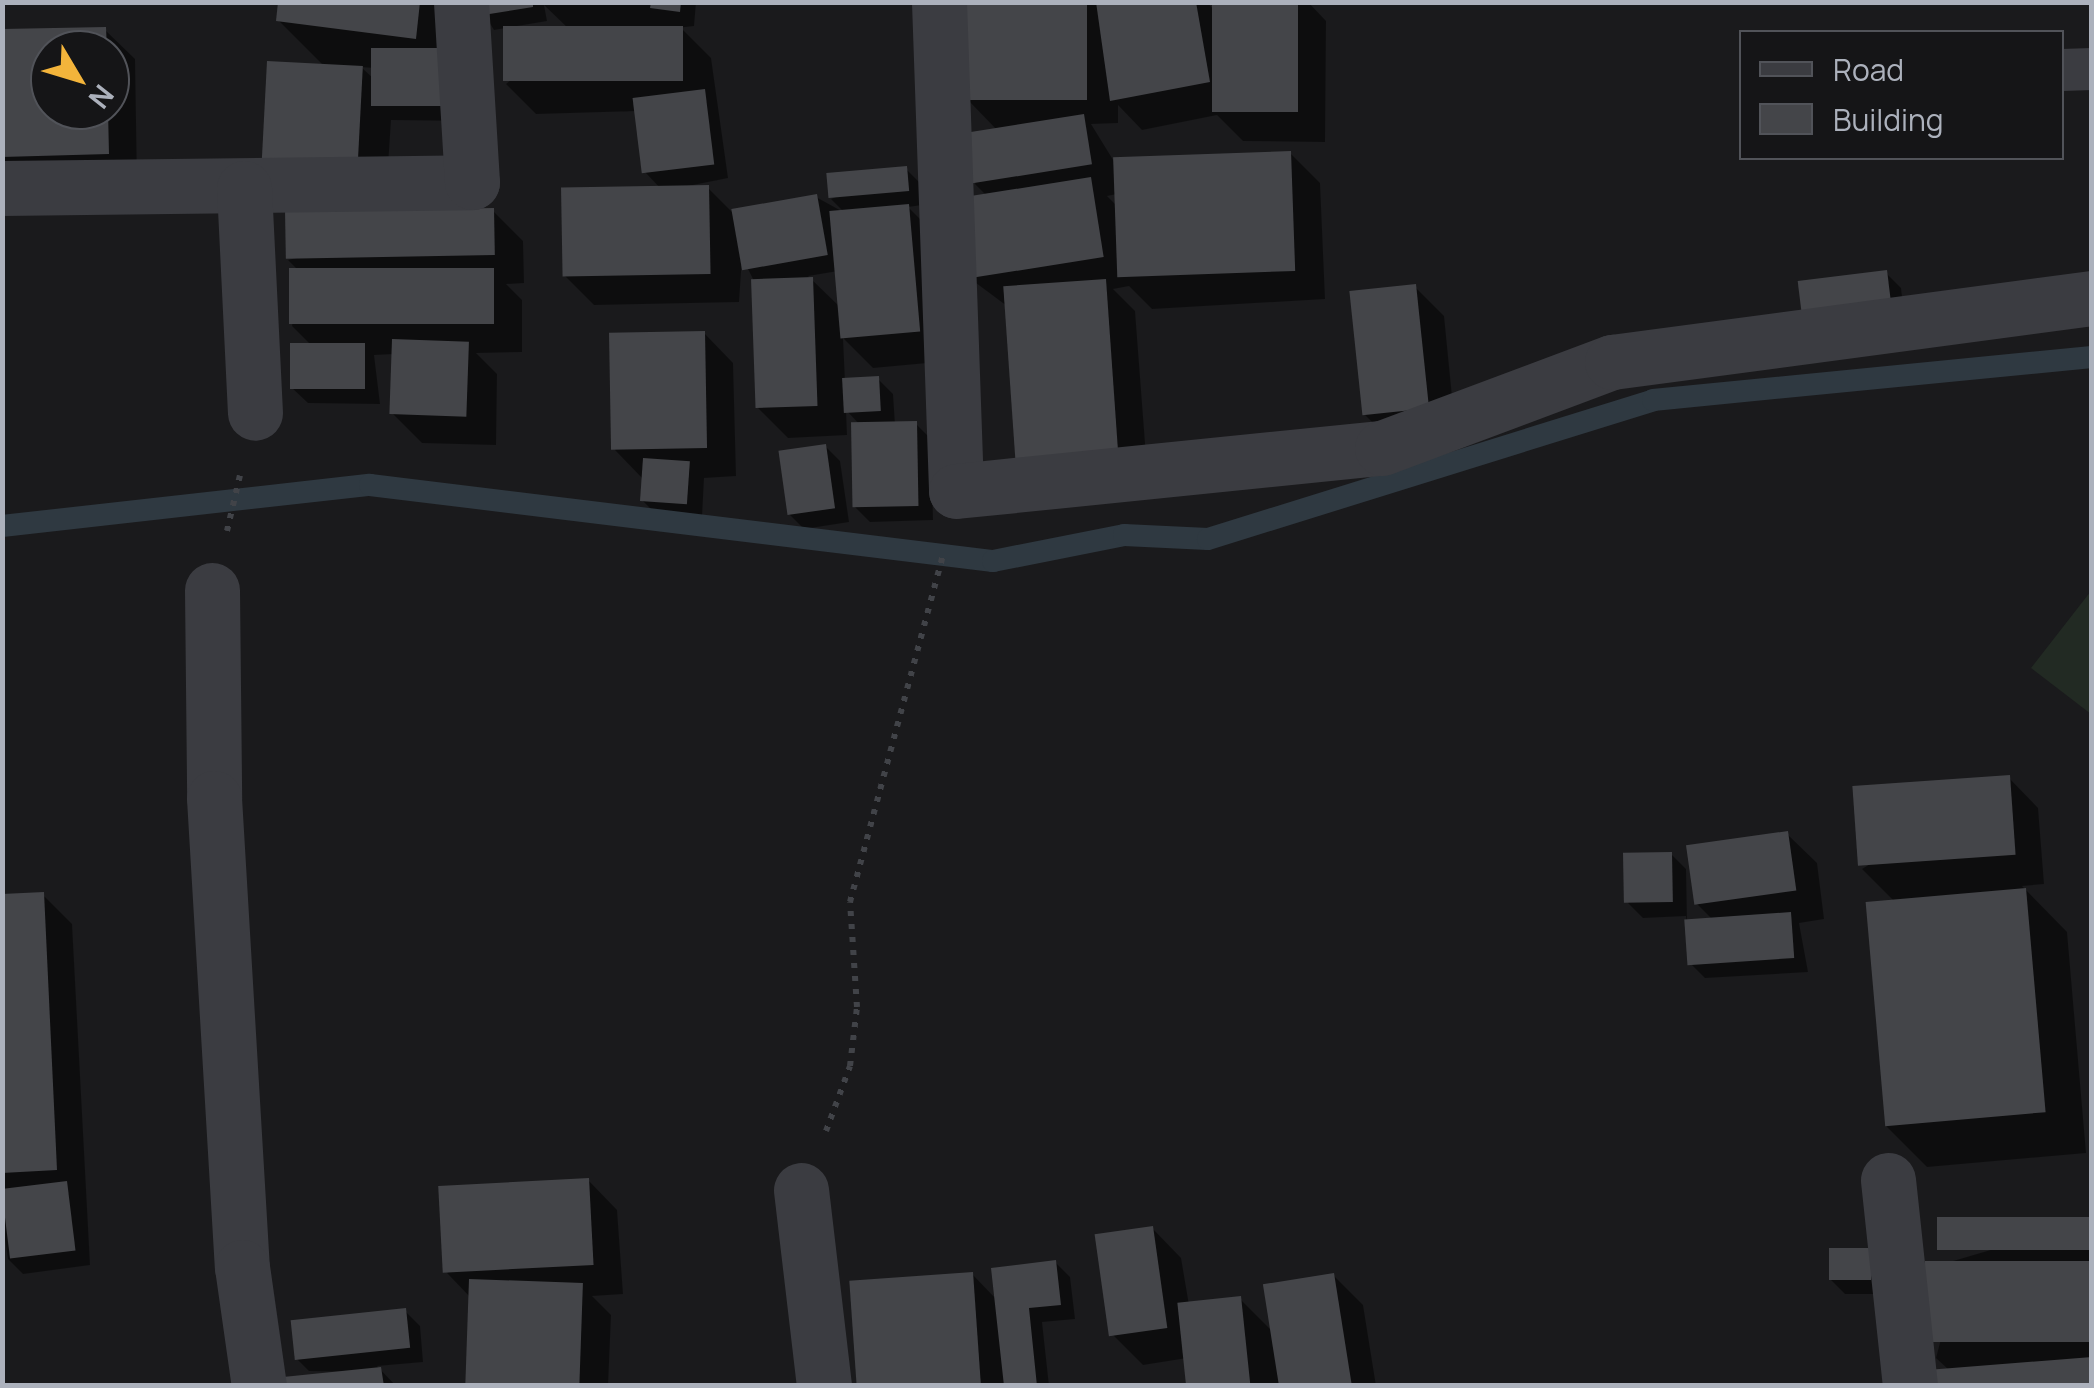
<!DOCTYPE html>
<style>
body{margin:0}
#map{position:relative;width:2094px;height:1388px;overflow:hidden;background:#1a1a1c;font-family:Manrope,sans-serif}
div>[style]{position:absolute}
.green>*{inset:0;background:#222a23}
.shadow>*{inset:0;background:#0007}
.stream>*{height:22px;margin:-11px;padding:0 11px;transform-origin:11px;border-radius:11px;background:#2f3941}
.building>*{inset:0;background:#444549;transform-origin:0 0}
.path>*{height:6px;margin-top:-3px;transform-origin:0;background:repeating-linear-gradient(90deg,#414348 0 5px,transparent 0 13px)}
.service>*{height:42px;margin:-21px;padding:0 21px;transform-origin:21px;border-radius:21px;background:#3b3c41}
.minor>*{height:55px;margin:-27.5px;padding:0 27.5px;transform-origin:27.5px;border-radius:27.5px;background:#3b3c41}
span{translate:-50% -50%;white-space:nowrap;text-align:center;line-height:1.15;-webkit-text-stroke:8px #151517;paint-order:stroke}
.frame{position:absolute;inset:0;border:5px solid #acb1bc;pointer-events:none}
.legend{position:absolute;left:1739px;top:30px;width:325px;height:130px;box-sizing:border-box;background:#151517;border:2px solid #515359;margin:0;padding:12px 18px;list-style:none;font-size:30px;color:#acb1bc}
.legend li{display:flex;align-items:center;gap:20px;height:50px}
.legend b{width:50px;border:2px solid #515359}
.north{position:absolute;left:30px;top:30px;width:100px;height:100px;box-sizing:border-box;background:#151517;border:2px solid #515359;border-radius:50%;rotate:128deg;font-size:28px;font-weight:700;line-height:40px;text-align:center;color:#acb1bc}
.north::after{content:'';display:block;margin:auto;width:35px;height:45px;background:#f3b43b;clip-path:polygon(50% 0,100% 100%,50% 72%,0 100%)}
</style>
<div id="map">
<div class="green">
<div style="clip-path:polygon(2091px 591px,2091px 714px,2031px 668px)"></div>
</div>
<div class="shadow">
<div style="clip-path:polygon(evenodd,280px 2px,466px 2px,469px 121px,391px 120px,386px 196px,294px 192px,324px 66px,278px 20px,280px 2px,361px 67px,374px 68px,374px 79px,361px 67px)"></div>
<div style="clip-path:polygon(evenodd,477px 2px,696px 2px,694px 26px,667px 29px,682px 29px,711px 58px,728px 178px,678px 188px,708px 188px,732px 212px,816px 197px,845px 213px,831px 199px,906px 169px,921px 184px,922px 205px,908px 207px,937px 236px,949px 361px,873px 368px,843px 338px,845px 382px,878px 379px,893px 394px,895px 425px,916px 424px,931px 439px,933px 520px,870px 522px,855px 507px,861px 426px,846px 410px,847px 435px,788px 438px,758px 408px,753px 279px,742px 257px,739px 302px,594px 305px,564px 275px,661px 189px,645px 172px,637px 111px,536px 114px,506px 84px,571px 31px,544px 5px,547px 21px,494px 30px,477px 2px,838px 271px,841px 308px,808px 276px,838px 271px)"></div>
<div style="clip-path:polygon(evenodd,963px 2px,1207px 2px,1214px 10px,1214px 2px,1308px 2px,1326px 21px,1325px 142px,1243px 141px,1217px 115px,1142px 130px,1118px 105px,1118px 123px,1091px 124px,1115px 163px,1290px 153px,1320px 183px,1325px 299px,1152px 309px,1129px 286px,1113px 289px,1135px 311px,1149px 496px,1007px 306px,968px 277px,986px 195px,975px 184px,998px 131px,967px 99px,963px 2px,1117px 194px,1118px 207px,1107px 196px,1117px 194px)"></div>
<div style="clip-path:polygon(evenodd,105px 30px,135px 59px,137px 183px,2px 161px,2px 31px,105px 30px,50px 50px,110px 50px,110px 110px,50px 110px,50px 50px)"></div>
<div style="clip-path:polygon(493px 211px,523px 241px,524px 283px,506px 284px,522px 300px,522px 352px,476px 353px,497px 374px,496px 445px,422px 443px,392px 413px,394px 354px,374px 355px,380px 404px,308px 403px,292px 388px,311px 345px,292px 326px,302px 274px,288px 260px)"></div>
<div style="clip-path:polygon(1886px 273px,1901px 288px,1905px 323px,1820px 334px)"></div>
<div style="clip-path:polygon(1415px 287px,1444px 316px,1456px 437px,1393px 443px,1364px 414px)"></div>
<div style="clip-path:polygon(704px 333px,733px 363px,736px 476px,704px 478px,702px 517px,657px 515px,642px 500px,643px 479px,615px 450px)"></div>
<div style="clip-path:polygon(825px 446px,840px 461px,849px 522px,804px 529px,789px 514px)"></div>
<div style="clip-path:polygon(2009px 778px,2038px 808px,2044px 884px,2022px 886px,2067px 932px,2086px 1153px,1927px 1167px,1886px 1126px,1895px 902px,1862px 869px)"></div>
<div style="clip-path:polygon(1787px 834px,1817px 863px,1824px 919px,1799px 923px,1808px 972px,1705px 978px,1690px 963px,1686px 916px,1643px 918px,1628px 903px,1671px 854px,1686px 869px,1687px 921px,1712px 919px,1696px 903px)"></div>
<div style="clip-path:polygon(43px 895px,72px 924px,90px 1265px,23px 1274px,8px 1259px,2px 1219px,2px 897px)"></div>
<div style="clip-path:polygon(588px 1180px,617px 1210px,623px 1294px,592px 1296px,611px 1315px,608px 1386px,467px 1386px,471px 1298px,447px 1273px)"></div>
<div style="clip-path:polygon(2092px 1220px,2092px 1386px,1949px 1370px,1936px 1358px,1957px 1278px,1943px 1264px)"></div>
<div style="clip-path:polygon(1152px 1228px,1181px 1258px,1189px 1305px,1240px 1299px,1273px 1332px,1333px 1275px,1363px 1305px,1376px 1386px,1190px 1386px,1187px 1358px,1143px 1365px,1113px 1335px)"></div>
<div style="clip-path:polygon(1870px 1250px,1884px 1294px,1845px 1294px,1830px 1279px)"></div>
<div style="clip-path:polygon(1055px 1262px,1070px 1277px,1075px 1319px,1042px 1322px,1049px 1386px,859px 1386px,972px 1274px,997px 1300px)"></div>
<div style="clip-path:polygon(405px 1311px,420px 1326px,423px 1362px,377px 1366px,396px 1386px,287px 1386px,359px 1372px,309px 1371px,294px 1356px)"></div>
</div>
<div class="stream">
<div style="left:2px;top:526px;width:370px;rotate:-6.4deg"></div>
<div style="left:370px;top:485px;width:628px;rotate:6.96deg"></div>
<div style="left:993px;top:561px;width:134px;rotate:-11.2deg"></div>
<div style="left:1124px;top:535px;width:84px;rotate:2.7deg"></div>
<div style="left:1208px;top:539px;width:466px;rotate:-17.3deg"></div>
<div style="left:1653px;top:400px;width:441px;rotate:-5.6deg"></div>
</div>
<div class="building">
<div style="clip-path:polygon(278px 2px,420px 2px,416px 39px,276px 21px)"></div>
<div style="clip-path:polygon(475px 2px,533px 2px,533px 7px,477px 16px)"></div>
<div style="clip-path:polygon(651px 2px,681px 2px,680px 12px,650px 8px)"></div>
<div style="left:960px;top:2px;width:127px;height:98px"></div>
<div style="clip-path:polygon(1096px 2px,1196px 2px,1210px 82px,1110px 101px)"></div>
<div style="left:1212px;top:2px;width:86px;height:110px"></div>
<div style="left:683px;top:26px;width:55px;height:180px;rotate:90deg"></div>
<div style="clip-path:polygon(106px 27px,107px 50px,50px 50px,50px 110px,108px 110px,109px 154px,2px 157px,2px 29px)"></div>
<div style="left:371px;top:48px;width:84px;height:58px"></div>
<div style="left:267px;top:61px;width:96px;height:103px;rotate:3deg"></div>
<div style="left:705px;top:89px;width:76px;height:73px;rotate:83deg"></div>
<div style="left:1084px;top:114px;width:51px;height:121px;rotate:81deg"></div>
<div style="left:1291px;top:151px;width:120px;height:178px;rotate:88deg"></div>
<div style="left:907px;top:166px;width:25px;height:81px;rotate:85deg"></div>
<div style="left:1091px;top:177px;width:81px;height:138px;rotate:81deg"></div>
<div style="left:709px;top:185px;width:89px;height:148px;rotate:89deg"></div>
<div style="left:817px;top:194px;width:62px;height:87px;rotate:80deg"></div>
<div style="left:909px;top:204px;width:128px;height:80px;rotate:85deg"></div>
<div style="left:494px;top:208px;width:47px;height:209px;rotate:89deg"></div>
<div style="left:494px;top:268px;width:56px;height:205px;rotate:90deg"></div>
<div style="left:1887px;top:270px;width:38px;height:90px;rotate:83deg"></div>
<div style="left:813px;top:277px;width:129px;height:62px;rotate:88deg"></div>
<div style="left:1106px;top:279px;width:189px;height:103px;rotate:86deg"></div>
<div style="left:1416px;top:284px;width:125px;height:67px;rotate:84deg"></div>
<div style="left:705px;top:331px;width:117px;height:96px;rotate:89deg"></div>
<div style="left:392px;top:339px;width:77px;height:75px;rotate:2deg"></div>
<div style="left:290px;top:343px;width:75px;height:46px"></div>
<div style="left:879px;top:376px;width:35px;height:37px;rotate:87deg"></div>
<div style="left:917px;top:421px;width:85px;height:66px;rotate:89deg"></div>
<div style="left:826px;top:444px;width:65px;height:48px;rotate:82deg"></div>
<div style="left:643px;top:458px;width:47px;height:43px;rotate:4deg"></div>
<div style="left:2010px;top:775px;width:80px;height:158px;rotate:86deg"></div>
<div style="left:1788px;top:831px;width:60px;height:103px;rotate:82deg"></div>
<div style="left:1672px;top:852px;width:50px;height:49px;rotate:89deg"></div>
<div style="left:2026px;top:888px;width:225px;height:161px;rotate:85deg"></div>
<div style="clip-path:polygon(44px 892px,57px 1170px,2px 1173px,2px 894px)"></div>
<div style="left:1791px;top:912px;width:46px;height:107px;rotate:86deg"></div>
<div style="left:589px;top:1178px;width:87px;height:151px;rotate:87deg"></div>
<div style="left:67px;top:1181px;width:70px;height:66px;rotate:83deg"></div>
<div style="left:2092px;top:1217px;width:33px;height:155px;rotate:90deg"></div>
<div style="left:1153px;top:1226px;width:103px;height:59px;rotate:82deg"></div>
<div style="left:1829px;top:1248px;width:42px;height:32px"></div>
<div style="clip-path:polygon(1056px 1260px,1061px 1305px,1029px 1308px,1037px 1386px,1004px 1386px,991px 1268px)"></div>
<div style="left:2092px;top:1261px;width:81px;height:167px;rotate:90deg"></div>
<div style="left:973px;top:1272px;width:113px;height:124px;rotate:86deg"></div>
<div style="left:1334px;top:1273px;width:114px;height:72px;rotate:81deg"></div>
<div style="left:469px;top:1279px;width:114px;height:107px;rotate:2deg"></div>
<div style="left:1241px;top:1296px;width:91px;height:64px;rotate:84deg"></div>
<div style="left:406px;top:1308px;width:40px;height:116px;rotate:84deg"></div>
<div style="clip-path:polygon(2092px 1357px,2092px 1386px,1928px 1386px,1927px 1370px)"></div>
<div style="clip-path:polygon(381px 1367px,384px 1386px,284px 1386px,283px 1377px)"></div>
</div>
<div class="path">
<div style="left:227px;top:531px;width:57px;rotate:-76.9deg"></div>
<div style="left:826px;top:1131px;width:69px;rotate:-69.7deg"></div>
<div style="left:850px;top:1066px;width:59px;rotate:-83.2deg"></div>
<div style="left:857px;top:1007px;width:105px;rotate:-93.8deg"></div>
<div style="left:850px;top:902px;width:363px;rotate:-75deg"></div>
</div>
<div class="service">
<div style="left:2062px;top:70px;width:30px;rotate:-2deg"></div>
</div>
<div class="minor">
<div style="left:939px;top:2px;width:489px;rotate:88deg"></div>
<div style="left:956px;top:491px;width:428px;rotate:-5.8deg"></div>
<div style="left:1382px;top:448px;width:246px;rotate:-20.5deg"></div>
<div style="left:1612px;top:362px;width:484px;rotate:-7.6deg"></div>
<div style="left:2px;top:188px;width:470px;rotate:-0.7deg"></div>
<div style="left:472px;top:182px;width:180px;rotate:-93.5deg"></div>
<div style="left:244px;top:188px;width:225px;rotate:87.2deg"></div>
<div style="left:212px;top:590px;width:208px;rotate:89.4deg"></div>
<div style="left:214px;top:798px;width:470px;rotate:86.6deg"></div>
<div style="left:242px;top:1267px;width:120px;rotate:81.9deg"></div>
<div style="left:1888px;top:1180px;width:207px;rotate:83.9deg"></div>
<div style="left:801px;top:1190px;width:197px;rotate:83.3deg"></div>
</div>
<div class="frame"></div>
<ul class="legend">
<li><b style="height:12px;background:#3b3c41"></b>Road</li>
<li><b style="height:28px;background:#444549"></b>Building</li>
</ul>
<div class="north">N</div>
</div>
